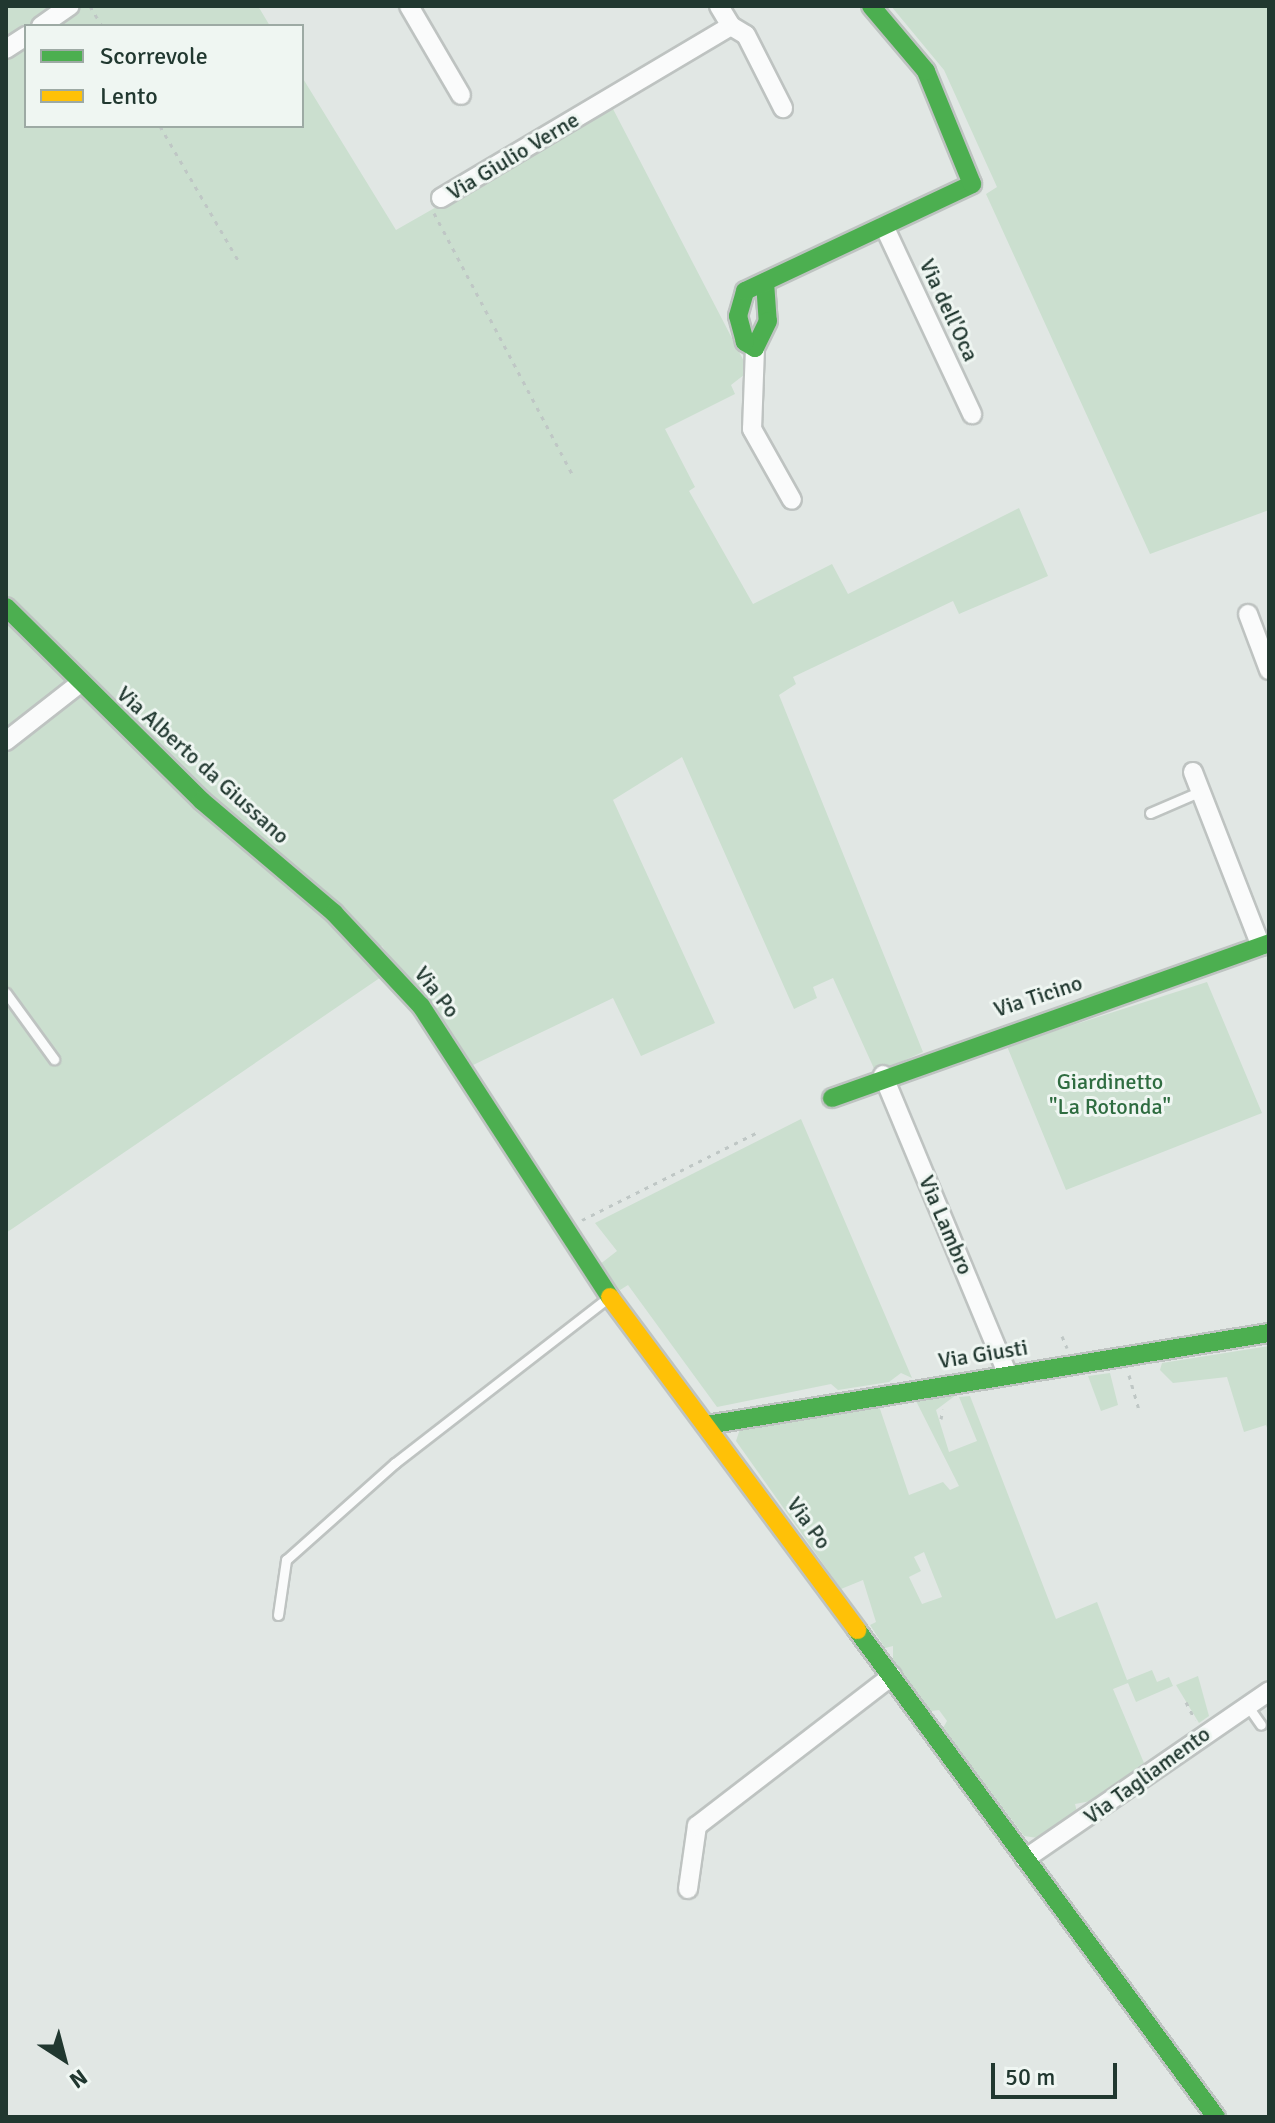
<!DOCTYPE html>
<style>
body{margin:0}
#map{position:relative;width:1275px;height:2123px;overflow:hidden;background:#e1e7e4;font-family:Signika,sans-serif}
div>[style]{position:absolute}
.green>*{inset:0;background:#cbdfcf}
.path>*{height:3px;margin-top:-1.5px;transform-origin:0;background:repeating-linear-gradient(90deg,#bfc7c5 0 4px,transparent 0 10px)}
.roads{filter:drop-shadow(2px 0 #bec3c1) drop-shadow(-2px 0 #bec3c1) drop-shadow(0 2px #bec3c1) drop-shadow(0 -2px #bec3c1)}
.lane>*{height:9px;margin:-4.5px;padding:0 4.5px;transform-origin:4.5px;border-radius:4.5px;background:#fafbfb}
.street>*{height:18px;margin:-9px;padding:0 9px;transform-origin:9px;border-radius:9px;background:#fafbfb}
.fast>*{height:18px;margin:-9px;padding:0 9px;transform-origin:9px;border-radius:9px;background:#4caf50}
.slow>*{height:18px;margin:-9px;padding:0 9px;transform-origin:9px;border-radius:9px;background:#ffc107}
span{translate:-50% -50%;white-space:nowrap;text-align:center;line-height:1.15;-webkit-text-stroke:6px #eff6f2;paint-order:stroke}
.street-label{font-size:22px;color:#213830}
.park-label{font-size:22px;color:#2e6c40}
.frame{position:absolute;inset:0;border:8px solid #213830;pointer-events:none}
.legend{position:absolute;left:24px;top:24px;width:280px;height:104px;box-sizing:border-box;background:#eff6f2;border:2px solid #9daaa4;margin:0;padding:10px 14px;list-style:none;font-size:24px;color:#213830}
.legend li{display:flex;align-items:center;gap:16px;height:40px}
.legend b{width:40px;border:2px solid #9daaa4}
.north{position:absolute;left:24px;top:2019px;width:80px;height:80px;-webkit-text-stroke:6px #eff6f2;paint-order:stroke;rotate:144deg;font-size:22px;font-weight:700;line-height:32px;text-align:center;color:#213830}
.north::after{content:'';display:block;margin:auto;width:28px;height:36px;background:#213830;clip-path:polygon(50% 0,100% 100%,50% 72%,0 100%)}
.scale{position:absolute;left:991px;top:2063px;width:126px;height:36px;box-sizing:border-box;border:4px solid #213830;border-top:0;padding-left:10px;font-size:24px;line-height:28px;white-space:nowrap;color:#213830;-webkit-text-stroke:6px #eff6f2;paint-order:stroke}
</style>
<div id="map">
<div class="green">
<div style="clip-path:polygon(6px 6px,258px 6px,270px 26px,26px 26px,26px 126px,302px 126px,302px 77px,396px 230px,612px 107px,749px 371px,731px 385px,735px 394px,665px 429px,695px 487px,689px 491px,753px 604px,832px 564px,848px 594px,1019px 508px,1048px 576px,959px 614px,953px 601px,793px 677px,796px 684px,779px 695px,923px 1052px,876px 1073px,833px 978px,813px 987px,817px 998px,794px 1009px,682px 757px,613px 800px,715px 1023px,641px 1056px,613px 998px,471px 1066px,382px 946px,371px 953px,387px 973px,6px 1233px)"></div>
<div style="clip-path:polygon(891px 6px,1269px 6px,1269px 510px,1150px 554px,986px 194px,997px 187px,944px 70px)"></div>
<div style="clip-path:polygon(1207px 982px,1262px 1113px,1066px 1190px,1004px 1039px,1042px 1035px)"></div>
<div style="clip-path:polygon(801px 1119px,912px 1378px,901px 1373px,889px 1382px,838px 1390px,831px 1384px,717px 1407px,628px 1285px,620px 1290px,599px 1265px,617px 1251px,595px 1223px)"></div>
<div style="clip-path:polygon(1269px 1346px,1269px 1433px,1266px 1425px,1244px 1432px,1227px 1377px,1173px 1383px,1160px 1370px,1162px 1363px)"></div>
<div style="clip-path:polygon(1110px 1373px,1118px 1405px,1101px 1411px,1088px 1376px)"></div>
<div style="clip-path:polygon(evenodd,956px 1395px,936px 1410px,949px 1452px,977px 1441px,959px 1397px,970px 1396px,1056px 1619px,1097px 1602px,1127px 1680px,1152px 1670px,1157px 1682px,1169px 1677px,1173px 1686px,1136px 1702px,1128px 1683px,1113px 1689px,1144px 1763px,1091px 1801px,1075px 1804px,1077px 1812px,1038px 1838px,1024px 1836px,943px 1728px,947px 1721px,939px 1710px,931px 1711px,893px 1660px,893px 1646px,885px 1648px,870px 1625px,876px 1622px,863px 1580px,841px 1589px,736px 1441px,740px 1429px,879px 1406px,909px 1495px,943px 1482px,950px 1490px,959px 1486px,916px 1401px,956px 1395px,924px 1552px,942px 1597px,922px 1604px,909px 1577px,921px 1571px,914px 1557px,924px 1552px)"></div>
<div style="clip-path:polygon(1198px 1676px,1209px 1716px,1199px 1723px,1176px 1685px)"></div>
</div>
<div class="path">
<div style="left:90px;top:6px;width:23px;rotate:59deg"></div>
<div style="left:160px;top:126px;width:157px;rotate:59.8deg"></div>
<div style="left:434px;top:213px;width:297px;rotate:62.1deg"></div>
<div style="left:582px;top:1220px;width:197px;rotate:-26.6deg"></div>
<div style="left:1062px;top:1336px;width:13px;rotate:67deg"></div>
<div style="left:1129px;top:1375px;width:36px;rotate:74deg"></div>
<div style="left:941px;top:1419px;width:10px;rotate:-79deg"></div>
<div style="left:1186px;top:1702px;width:20px;rotate:63deg"></div>
</div>
<div class="roads">
<div class="lane">
<div style="left:1150px;top:813px;width:56px;rotate:-23.3deg"></div>
<div style="left:6px;top:993px;width:82px;rotate:54deg"></div>
<div style="left:278px;top:1615px;width:56px;rotate:-81.7deg"></div>
<div style="left:286px;top:1560px;width:146px;rotate:-41.7deg"></div>
<div style="left:395px;top:1463px;width:271px;rotate:-37.8deg"></div>
<div style="left:1247px;top:1705px;width:24px;rotate:55deg"></div>
</div>
<div class="street">
<div style="left:409px;top:6px;width:103px;rotate:59.7deg"></div>
<div style="left:41px;top:26px;width:35px;rotate:-35deg"></div>
<div style="left:731px;top:26px;width:17px;rotate:31deg"></div>
<div style="left:746px;top:35px;width:82px;rotate:63.1deg"></div>
<div style="left:6px;top:49px;width:24px;rotate:-33deg"></div>
<div style="left:441px;top:198px;width:337px;rotate:-30.7deg"></div>
<div style="left:731px;top:26px;width:23px;rotate:-121deg"></div>
<div style="left:884px;top:226px;width:208px;rotate:64.9deg"></div>
<div style="left:755px;top:348px;width:81px;rotate:92.1deg"></div>
<div style="left:752px;top:429px;width:81px;rotate:60.6deg"></div>
<div style="left:1248px;top:614px;width:60px;rotate:69.4deg"></div>
<div style="left:6px;top:741px;width:93px;rotate:-38deg"></div>
<div style="left:1193px;top:772px;width:187px;rotate:68.7deg"></div>
<div style="left:883px;top:1075px;width:325px;rotate:67.4deg"></div>
<div style="left:1025px;top:1859px;width:296px;rotate:-34.5deg"></div>
<div style="left:688px;top:1889px;width:64px;rotate:-81.9deg"></div>
<div style="left:697px;top:1826px;width:246px;rotate:-37.6deg"></div>
</div>
<div class="fast">
<div style="left:765px;top:282px;width:39px;rotate:86deg"></div>
<div style="left:768px;top:321px;width:30px;rotate:116deg"></div>
<div style="left:755px;top:348px;width:12px;rotate:-149deg"></div>
<div style="left:745px;top:342px;width:27px;rotate:-105deg"></div>
<div style="left:738px;top:316px;width:26px;rotate:-74deg"></div>
<div style="left:745px;top:291px;width:251px;rotate:-25.2deg"></div>
<div style="left:972px;top:184px;width:122px;rotate:-112.2deg"></div>
<div style="left:926px;top:71px;width:85px;rotate:-130.2deg"></div>
<div style="left:6px;top:607px;width:276px;rotate:44.7deg"></div>
<div style="left:202px;top:801px;width:173px;rotate:40.3deg"></div>
<div style="left:334px;top:913px;width:127px;rotate:46.9deg"></div>
<div style="left:421px;top:1006px;width:347px;rotate:57deg"></div>
<div style="left:832px;top:1098px;width:464px;rotate:-19.5deg"></div>
<div style="left:707px;top:1425px;width:569px;rotate:-9.3deg"></div>
<div style="left:857px;top:1630px;width:605px;rotate:53.6deg"></div>
</div>
<div class="slow">
<div style="left:610px;top:1297px;width:415px;rotate:53.4deg"></div>
</div>
</div>
<div class="street-label">
<span style="left:513px;top:156px;rotate:-31deg">Via Giulio Verne</span>
<span style="left:949px;top:310px;rotate:65deg">Via dell'Oca</span>
<span style="left:203px;top:765px;rotate:42deg">Via Alberto da Giussano</span>
<span style="left:437px;top:992px;rotate:52deg">Via Po</span>
<span style="left:1038px;top:996px;rotate:-18deg">Via Ticino</span>
<span style="left:946px;top:1225px;rotate:67deg">Via Lambro</span>
<span style="left:983px;top:1354px;rotate:-9deg">Via Giusti</span>
<span style="left:809px;top:1523px;rotate:54deg">Via Po</span>
<span style="left:1147px;top:1775px;rotate:-36deg">Via Tagliamento</span>
</div>
<div class="park-label">
<span style="left:1110px;top:1094px">Giardinetto<br>"La Rotonda"</span>
</div>
<div class="frame"></div>
<ul class="legend">
<li><b style="height:10px;background:#4caf50"></b>Scorrevole</li>
<li><b style="height:10px;background:#ffc107"></b>Lento</li>
</ul>
<div class="north">N</div>
<div class="scale">50 m</div>
</div>
